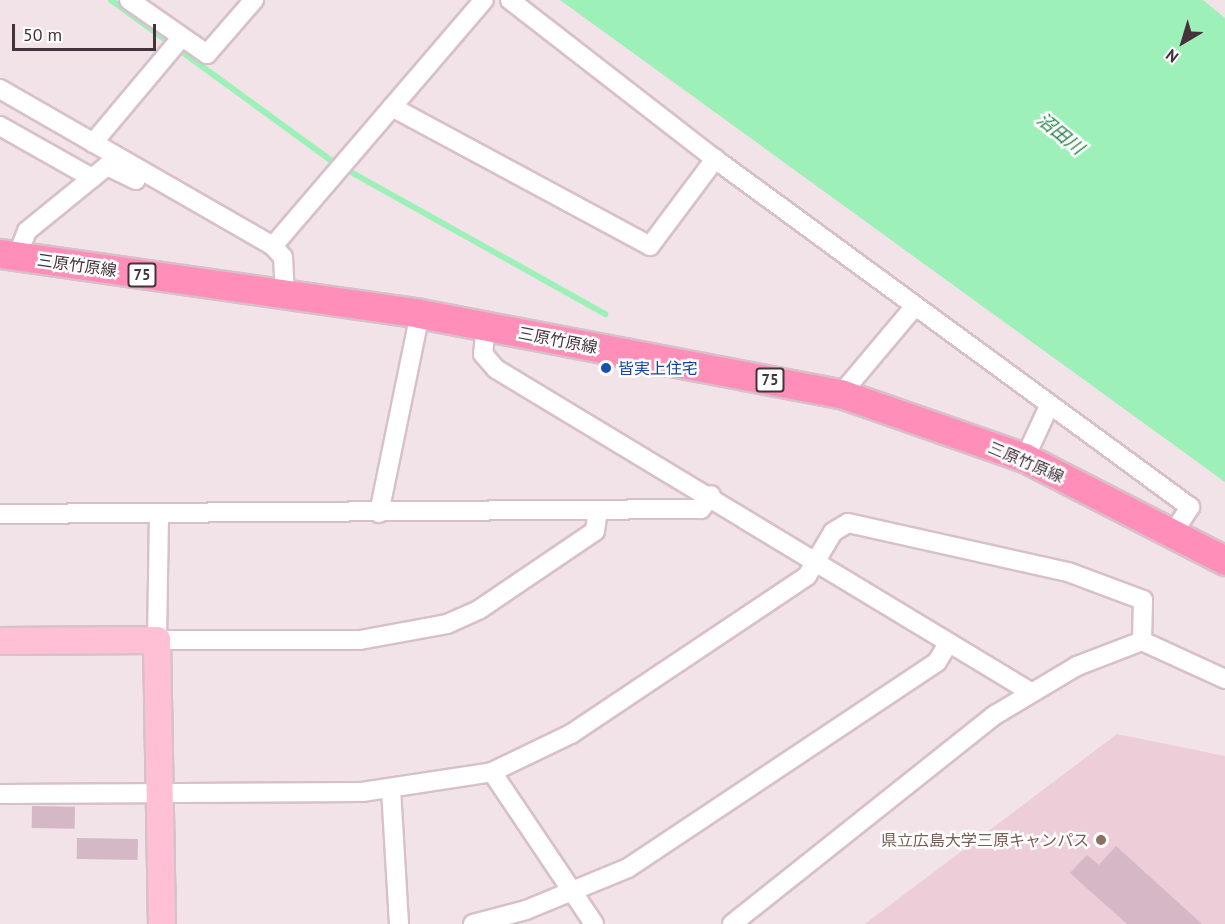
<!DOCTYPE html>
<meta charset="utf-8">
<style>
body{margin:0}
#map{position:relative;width:1225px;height:924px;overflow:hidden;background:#f2e3e9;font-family:"PT Sans","Noto Sans JP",sans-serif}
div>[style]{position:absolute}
.education>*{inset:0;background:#eccdd8}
.water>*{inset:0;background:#9df1b8}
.stream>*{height:6px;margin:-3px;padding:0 3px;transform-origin:3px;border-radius:3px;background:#9df1b8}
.building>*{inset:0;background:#d4b8c6;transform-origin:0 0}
.roads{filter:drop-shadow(2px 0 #d8c0ca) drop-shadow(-2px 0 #d8c0ca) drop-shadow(0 2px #d8c0ca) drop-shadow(0 -2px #d8c0ca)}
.street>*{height:18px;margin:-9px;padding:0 9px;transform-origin:9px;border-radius:9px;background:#fff}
.secondary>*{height:26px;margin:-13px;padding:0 13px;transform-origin:13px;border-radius:13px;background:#ffc0d5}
.primary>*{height:28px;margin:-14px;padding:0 14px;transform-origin:14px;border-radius:14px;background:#ff8fb9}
.dots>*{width:16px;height:16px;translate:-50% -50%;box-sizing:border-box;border:3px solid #fff;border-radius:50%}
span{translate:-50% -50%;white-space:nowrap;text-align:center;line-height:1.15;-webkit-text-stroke:5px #fff;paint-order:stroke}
.shield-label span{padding:2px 4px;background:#fff;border:2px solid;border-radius:4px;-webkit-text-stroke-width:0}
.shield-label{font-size:15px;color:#44333b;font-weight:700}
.street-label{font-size:16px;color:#44333b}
.transit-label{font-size:16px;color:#164399}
.left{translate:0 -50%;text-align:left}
.education-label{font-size:16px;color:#785e54}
.right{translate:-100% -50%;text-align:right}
.water-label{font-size:18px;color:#238142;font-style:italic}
.north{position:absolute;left:1153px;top:12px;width:60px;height:60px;-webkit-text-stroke:4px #fff;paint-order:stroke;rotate:218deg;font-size:16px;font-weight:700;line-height:24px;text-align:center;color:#44333b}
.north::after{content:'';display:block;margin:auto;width:21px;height:27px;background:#44333b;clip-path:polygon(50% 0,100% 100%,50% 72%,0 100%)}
.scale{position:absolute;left:12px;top:24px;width:144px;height:27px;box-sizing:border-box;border:3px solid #44333b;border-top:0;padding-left:8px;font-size:18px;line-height:21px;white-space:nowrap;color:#44333b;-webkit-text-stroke:4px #fff;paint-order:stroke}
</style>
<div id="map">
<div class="education">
<div style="clip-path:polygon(1117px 734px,1225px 756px,1225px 924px,865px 924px)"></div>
</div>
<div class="water">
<div style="clip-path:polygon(560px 0,1203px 0,1225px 18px,1225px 482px)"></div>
</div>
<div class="stream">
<div style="left:111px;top:0;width:275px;rotate:36.1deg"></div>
<div style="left:333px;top:162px;width:312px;rotate:29.2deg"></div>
</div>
<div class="building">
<div style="left:32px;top:806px;width:43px;height:22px;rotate:1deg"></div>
<div style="left:77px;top:838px;width:61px;height:21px;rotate:1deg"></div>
<div style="clip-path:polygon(1116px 846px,1202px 924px,1127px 924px,1070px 873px,1087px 855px,1099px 865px)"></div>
</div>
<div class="roads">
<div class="street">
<div style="left:129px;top:0;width:95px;rotate:34.7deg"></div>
<div style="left:207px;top:54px;width:72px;rotate:-49deg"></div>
<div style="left:510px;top:0;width:259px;rotate:37.8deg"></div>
<div style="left:715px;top:159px;width:589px;rotate:36.23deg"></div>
<div style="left:1190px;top:507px;width:31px;rotate:123deg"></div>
<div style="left:0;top:89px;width:315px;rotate:29.9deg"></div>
<div style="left:273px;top:246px;width:15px;rotate:48deg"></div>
<div style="left:283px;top:257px;width:38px;rotate:87deg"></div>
<div style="left:392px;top:107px;width:293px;rotate:28.3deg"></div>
<div style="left:650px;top:246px;width:109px;rotate:-53.2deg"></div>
<div style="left:0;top:126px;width:106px;rotate:29.5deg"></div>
<div style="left:93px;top:143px;width:137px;rotate:-50deg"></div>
<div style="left:273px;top:246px;width:324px;rotate:-49.4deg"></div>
<div style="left:17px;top:257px;width:28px;rotate:-69deg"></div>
<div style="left:27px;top:231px;width:103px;rotate:-39.1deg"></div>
<div style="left:107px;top:166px;width:32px;rotate:26deg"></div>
<div style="left:486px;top:326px;width:28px;rotate:96deg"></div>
<div style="left:483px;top:354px;width:20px;rotate:49deg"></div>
<div style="left:496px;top:369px;width:623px;rotate:31.14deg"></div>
<div style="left:841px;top:394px;width:115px;rotate:-49.9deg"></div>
<div style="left:1025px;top:458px;width:57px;rotate:-65.2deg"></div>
<div style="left:379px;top:513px;width:203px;rotate:-78.4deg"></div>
<div style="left:0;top:514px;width:701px;rotate:-0.41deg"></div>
<div style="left:701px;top:509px;width:17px;rotate:-54deg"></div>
<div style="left:159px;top:514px;width:126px;rotate:90.9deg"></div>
<div style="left:157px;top:640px;width:203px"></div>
<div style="left:360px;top:640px;width:88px;rotate:-10.4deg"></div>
<div style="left:447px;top:624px;width:36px;rotate:-24deg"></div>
<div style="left:480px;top:609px;width:139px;rotate:-34.1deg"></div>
<div style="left:595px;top:531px;width:21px;rotate:-82deg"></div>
<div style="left:492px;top:772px;width:183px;rotate:56.1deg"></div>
<div style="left:391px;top:789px;width:135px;rotate:86.6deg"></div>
<div style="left:0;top:794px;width:362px;rotate:-0.3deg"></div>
<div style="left:362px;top:792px;width:132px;rotate:-8.7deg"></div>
<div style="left:492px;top:772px;width:88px;rotate:-25.7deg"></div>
<div style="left:571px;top:734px;width:284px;rotate:-33.8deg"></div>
<div style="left:807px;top:576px;width:51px;rotate:-59.4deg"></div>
<div style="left:833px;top:532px;width:17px;rotate:-31deg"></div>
<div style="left:848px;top:523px;width:225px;rotate:12.6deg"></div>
<div style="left:1068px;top:572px;width:80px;rotate:20.5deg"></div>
<div style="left:1143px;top:600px;width:41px;rotate:91.4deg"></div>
<div style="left:473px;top:924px;width:55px;rotate:-14.8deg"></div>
<div style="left:526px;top:910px;width:110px;rotate:-22.4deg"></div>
<div style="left:628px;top:868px;width:371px;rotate:-33.7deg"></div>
<div style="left:937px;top:662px;width:21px;rotate:-59deg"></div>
<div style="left:732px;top:924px;width:336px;rotate:-38.5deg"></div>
<div style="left:995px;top:715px;width:96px;rotate:-30.9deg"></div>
<div style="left:1077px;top:666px;width:70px;rotate:-21deg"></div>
<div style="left:1142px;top:641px;width:91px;rotate:24.6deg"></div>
</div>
<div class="secondary">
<div style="left:0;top:641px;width:157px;rotate:-0.4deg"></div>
<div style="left:157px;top:640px;width:284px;rotate:89deg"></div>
</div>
<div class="primary">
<div style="left:0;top:254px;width:424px;rotate:8.1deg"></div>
<div style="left:420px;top:314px;width:429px;rotate:10.8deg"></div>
<div style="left:841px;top:394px;width:195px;rotate:19.2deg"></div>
<div style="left:1025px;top:458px;width:225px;rotate:27.2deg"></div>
</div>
</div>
<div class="dots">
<div style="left:606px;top:368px;background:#1a4fb4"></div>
<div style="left:1101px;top:840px;background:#8d6e63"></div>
</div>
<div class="shield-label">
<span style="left:142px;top:275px">75</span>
<span style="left:770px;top:380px">75</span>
</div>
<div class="street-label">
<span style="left:77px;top:265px;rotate:8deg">三原竹原線</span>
<span style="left:558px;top:340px;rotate:11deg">三原竹原線</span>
<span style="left:1026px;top:462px;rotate:23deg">三原竹原線</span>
</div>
<div class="transit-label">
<span class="left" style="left:618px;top:368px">皆実上住宅</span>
</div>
<div class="education-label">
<span class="right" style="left:1089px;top:840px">県立広島大学三原キャンパス</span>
</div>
<div class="water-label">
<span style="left:1060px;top:134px;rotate:39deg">沼田川</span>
</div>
<div class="north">N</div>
<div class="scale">50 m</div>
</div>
